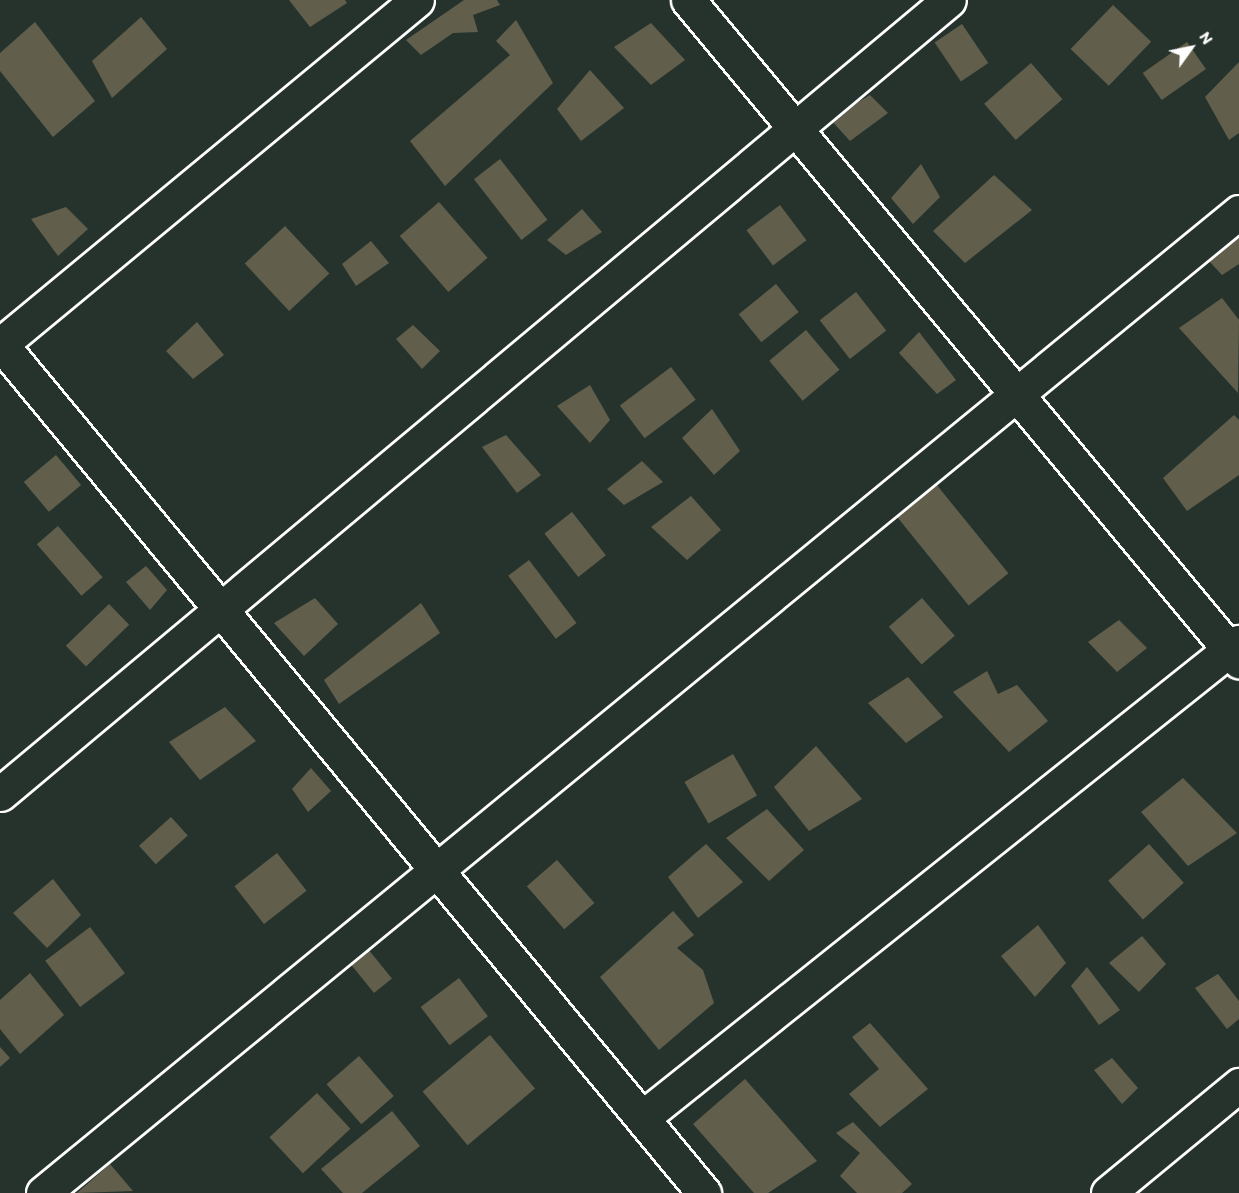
<!DOCTYPE html>
<style>
body{margin:0}
#map{position:relative;width:1239px;height:1193px;overflow:hidden;background:#26332d;font-family:Itim,sans-serif}
div>[style]{position:absolute}
.building>*{inset:0;background:#615f4b;transform-origin:0 0}
.roads{filter:drop-shadow(2px 0 #fff) drop-shadow(-2px 0 #fff) drop-shadow(0 2px #fff) drop-shadow(0 -2px #fff)}
.minor>*{height:33px;margin:-16.5px;padding:0 16.5px;transform-origin:16.5px;border-radius:16.5px;background:#26332d}
span{translate:-50% -50%;white-space:nowrap;text-align:center;line-height:1.15;-webkit-text-stroke:5px #26332d;paint-order:stroke}
.north{position:absolute;left:1161px;top:18px;width:60px;height:60px;-webkit-text-stroke:4px #26332d;paint-order:stroke;rotate:57deg;font-size:16px;font-weight:700;line-height:24px;text-align:center;color:#fff}
.north::after{content:'';display:block;margin:auto;width:21px;height:27px;background:#fff;clip-path:polygon(50% 0,100% 100%,50% 72%,0 100%)}
</style>
<div id="map">
<div class="building">
<div style="clip-path:polygon(289px 0,345px 0,347px 3px,310px 27px)"></div>
<div style="clip-path:polygon(464px 0,497px 0,500px 5px,473px 15px,478px 32px,453px 33px,421px 55px,406px 40px)"></div>
<div style="left:1113px;top:5px;width:53px;height:61px;rotate:44deg"></div>
<div style="clip-path:polygon(141px 17px,167px 49px,112px 98px,92px 61px)"></div>
<div style="clip-path:polygon(516px 20px,553px 83px,445px 186px,410px 141px,510px 55px,496px 41px)"></div>
<div style="clip-path:polygon(35px 22px,95px 101px,53px 137px,0 71px,0 53px)"></div>
<div style="clip-path:polygon(651px 23px,685px 60px,651px 85px,614px 47px)"></div>
<div style="left:962px;top:24px;width:47px;height:33px;rotate:56deg"></div>
<div style="left:1187px;top:42px;width:33px;height:54px;rotate:55deg"></div>
<div style="clip-path:polygon(1239px 62px,1239px 133px,1229px 140px,1205px 97px)"></div>
<div style="left:1031px;top:63px;width:48px;height:62px;rotate:49deg"></div>
<div style="clip-path:polygon(590px 70px,624px 108px,581px 141px,557px 109px)"></div>
<div style="clip-path:polygon(870px 95px,888px 113px,850px 141px,830px 119px)"></div>
<div style="left:500px;top:159px;width:77px;height:33px;rotate:52deg"></div>
<div style="clip-path:polygon(921px 164px,940px 197px,913px 224px,891px 198px)"></div>
<div style="clip-path:polygon(994px 175px,1032px 210px,965px 263px,933px 231px)"></div>
<div style="left:439px;top:202px;width:74px;height:52px;rotate:49deg"></div>
<div style="left:780px;top:205px;width:44px;height:42px;rotate:53deg"></div>
<div style="clip-path:polygon(66px 207px,88px 229px,58px 256px,31px 219px)"></div>
<div style="clip-path:polygon(582px 209px,602px 232px,566px 255px,547px 240px)"></div>
<div style="left:285px;top:226px;width:65px;height:55px;rotate:47deg"></div>
<div style="clip-path:polygon(1239px 237px,1239px 264px,1222px 275px,1209px 261px)"></div>
<div style="clip-path:polygon(371px 241px,389px 263px,356px 286px,342px 264px)"></div>
<div style="left:776px;top:284px;width:36px;height:48px;rotate:51deg"></div>
<div style="left:856px;top:292px;width:49px;height:46px;rotate:52deg"></div>
<div style="clip-path:polygon(1222px 298px,1239px 320px,1238px 393px,1179px 328px)"></div>
<div style="clip-path:polygon(197px 322px,224px 355px,193px 379px,166px 351px)"></div>
<div style="clip-path:polygon(413px 325px,440px 351px,422px 369px,396px 339px)"></div>
<div style="left:806px;top:330px;width:52px;height:48px;rotate:50deg"></div>
<div style="clip-path:polygon(919px 332px,956px 380px,937px 394px,899px 353px)"></div>
<div style="left:671px;top:367px;width:41px;height:64px;rotate:53deg"></div>
<div style="clip-path:polygon(590px 385px,610px 420px,590px 443px,557px 406px)"></div>
<div style="clip-path:polygon(712px 409px,740px 451px,714px 475px,682px 438px)"></div>
<div style="clip-path:polygon(1234px 415px,1239px 420px,1239px 475px,1187px 511px,1163px 478px)"></div>
<div style="clip-path:polygon(506px 435px,541px 475px,517px 493px,482px 447px)"></div>
<div style="left:56px;top:455px;width:39px;height:42px;rotate:50deg"></div>
<div style="clip-path:polygon(642px 461px,663px 482px,624px 505px,607px 489px)"></div>
<div style="left:936px;top:484px;width:115px;height:51px;rotate:51deg"></div>
<div style="clip-path:polygon(691px 496px,721px 530px,687px 560px,651px 527px)"></div>
<div style="left:572px;top:512px;width:55px;height:35px;rotate:52deg"></div>
<div style="left:58px;top:526px;width:68px;height:28px;rotate:49deg"></div>
<div style="left:529px;top:560px;width:79px;height:26px;rotate:53deg"></div>
<div style="clip-path:polygon(146px 566px,167px 590px,150px 610px,126px 582px)"></div>
<div style="clip-path:polygon(315px 598px,338px 624px,304px 656px,274px 623px)"></div>
<div style="left:922px;top:598px;width:50px;height:44px;rotate:49deg"></div>
<div style="clip-path:polygon(421px 603px,440px 633px,339px 704px,324px 680px)"></div>
<div style="left:109px;top:604px;width:29px;height:60px;rotate:46deg"></div>
<div style="clip-path:polygon(1119px 620px,1147px 648px,1117px 672px,1088px 642px)"></div>
<div style="clip-path:polygon(987px 671px,998px 694px,1017px 685px,1048px 721px,1009px 752px,953px 692px)"></div>
<div style="clip-path:polygon(908px 677px,943px 717px,906px 743px,868px 703px)"></div>
<div style="clip-path:polygon(225px 707px,256px 741px,200px 780px,169px 742px)"></div>
<div style="clip-path:polygon(816px 746px,862px 799px,809px 831px,774px 787px)"></div>
<div style="left:733px;top:754px;width:48px;height:56px;rotate:60deg"></div>
<div style="clip-path:polygon(311px 768px,331px 791px,308px 812px,292px 789px)"></div>
<div style="clip-path:polygon(1183px 778px,1237px 833px,1188px 866px,1141px 812px)"></div>
<div style="clip-path:polygon(767px 809px,804px 850px,769px 881px,726px 838px)"></div>
<div style="left:171px;top:817px;width:25px;height:43px;rotate:48deg"></div>
<div style="clip-path:polygon(706px 844px,743px 882px,698px 918px,668px 877px)"></div>
<div style="left:1149px;top:844px;width:52px;height:55px;rotate:48deg"></div>
<div style="left:277px;top:853px;width:48px;height:54px;rotate:52deg"></div>
<div style="left:557px;top:860px;width:57px;height:40px;rotate:49deg"></div>
<div style="clip-path:polygon(53px 879px,81px 915px,47px 948px,13px 913px)"></div>
<div style="clip-path:polygon(673px 911px,694px 935px,677px 948px,703px 970px,714px 1003px,659px 1050px,600px 977px)"></div>
<div style="clip-path:polygon(1038px 925px,1066px 963px,1035px 997px,1001px 956px)"></div>
<div style="left:90px;top:927px;width:58px;height:56px;rotate:53deg"></div>
<div style="clip-path:polygon(1142px 936px,1166px 964px,1139px 992px,1109px 963px)"></div>
<div style="left:368px;top:949px;width:38px;height:23px;rotate:51deg"></div>
<div style="clip-path:polygon(1087px 967px,1120px 1010px,1099px 1025px,1071px 986px)"></div>
<div style="clip-path:polygon(30px 973px,64px 1015px,20px 1054px,0 1029px,0 1000px)"></div>
<div style="clip-path:polygon(1218px 974px,1239px 1001px,1239px 1019px,1227px 1029px,1195px 988px)"></div>
<div style="left:459px;top:978px;width:48px;height:48px;rotate:53deg"></div>
<div style="clip-path:polygon(870px 1023px,928px 1089px,880px 1127px,849px 1094px,879px 1069px,852px 1037px)"></div>
<div style="left:490px;top:1035px;width:70px;height:88px;rotate:50deg"></div>
<div style="clip-path:polygon(0 1047px,10px 1058px,0 1067px)"></div>
<div style="left:359px;top:1056px;width:53px;height:43px;rotate:49deg"></div>
<div style="clip-path:polygon(1112px 1058px,1138px 1088px,1122px 1104px,1094px 1070px)"></div>
<div style="clip-path:polygon(745px 1079px,817px 1161px,768px 1193px,754px 1193px,693px 1124px)"></div>
<div style="left:317px;top:1093px;width:49px;height:65px;rotate:47deg"></div>
<div style="clip-path:polygon(392px 1111px,420px 1146px,362px 1193px,343px 1193px,321px 1169px)"></div>
<div style="clip-path:polygon(853px 1122px,912px 1184px,902px 1193px,857px 1193px,840px 1176px,860px 1153px,836px 1133px)"></div>
<div style="clip-path:polygon(110px 1164px,133px 1191px,77px 1193px)"></div>
</div>
<div class="roads">
<div class="minor">
<div style="left:688px;top:0;width:861px;rotate:50.19deg"></div>
<div style="left:0;top:343px;width:1104px;rotate:50.37deg"></div>
<div style="left:0;top:345px;width:541px;rotate:-39.6deg"></div>
<div style="left:0;top:794px;width:1237px;rotate:-39.92deg"></div>
<div style="left:642px;top:1118px;width:764px;rotate:-38.57deg"></div>
<div style="left:43px;top:1193px;width:1547px;rotate:-39.36deg"></div>
<div style="left:1108px;top:1193px;width:170px;rotate:-39.5deg"></div>
</div>
</div>
<div class="north">N</div>
</div>
